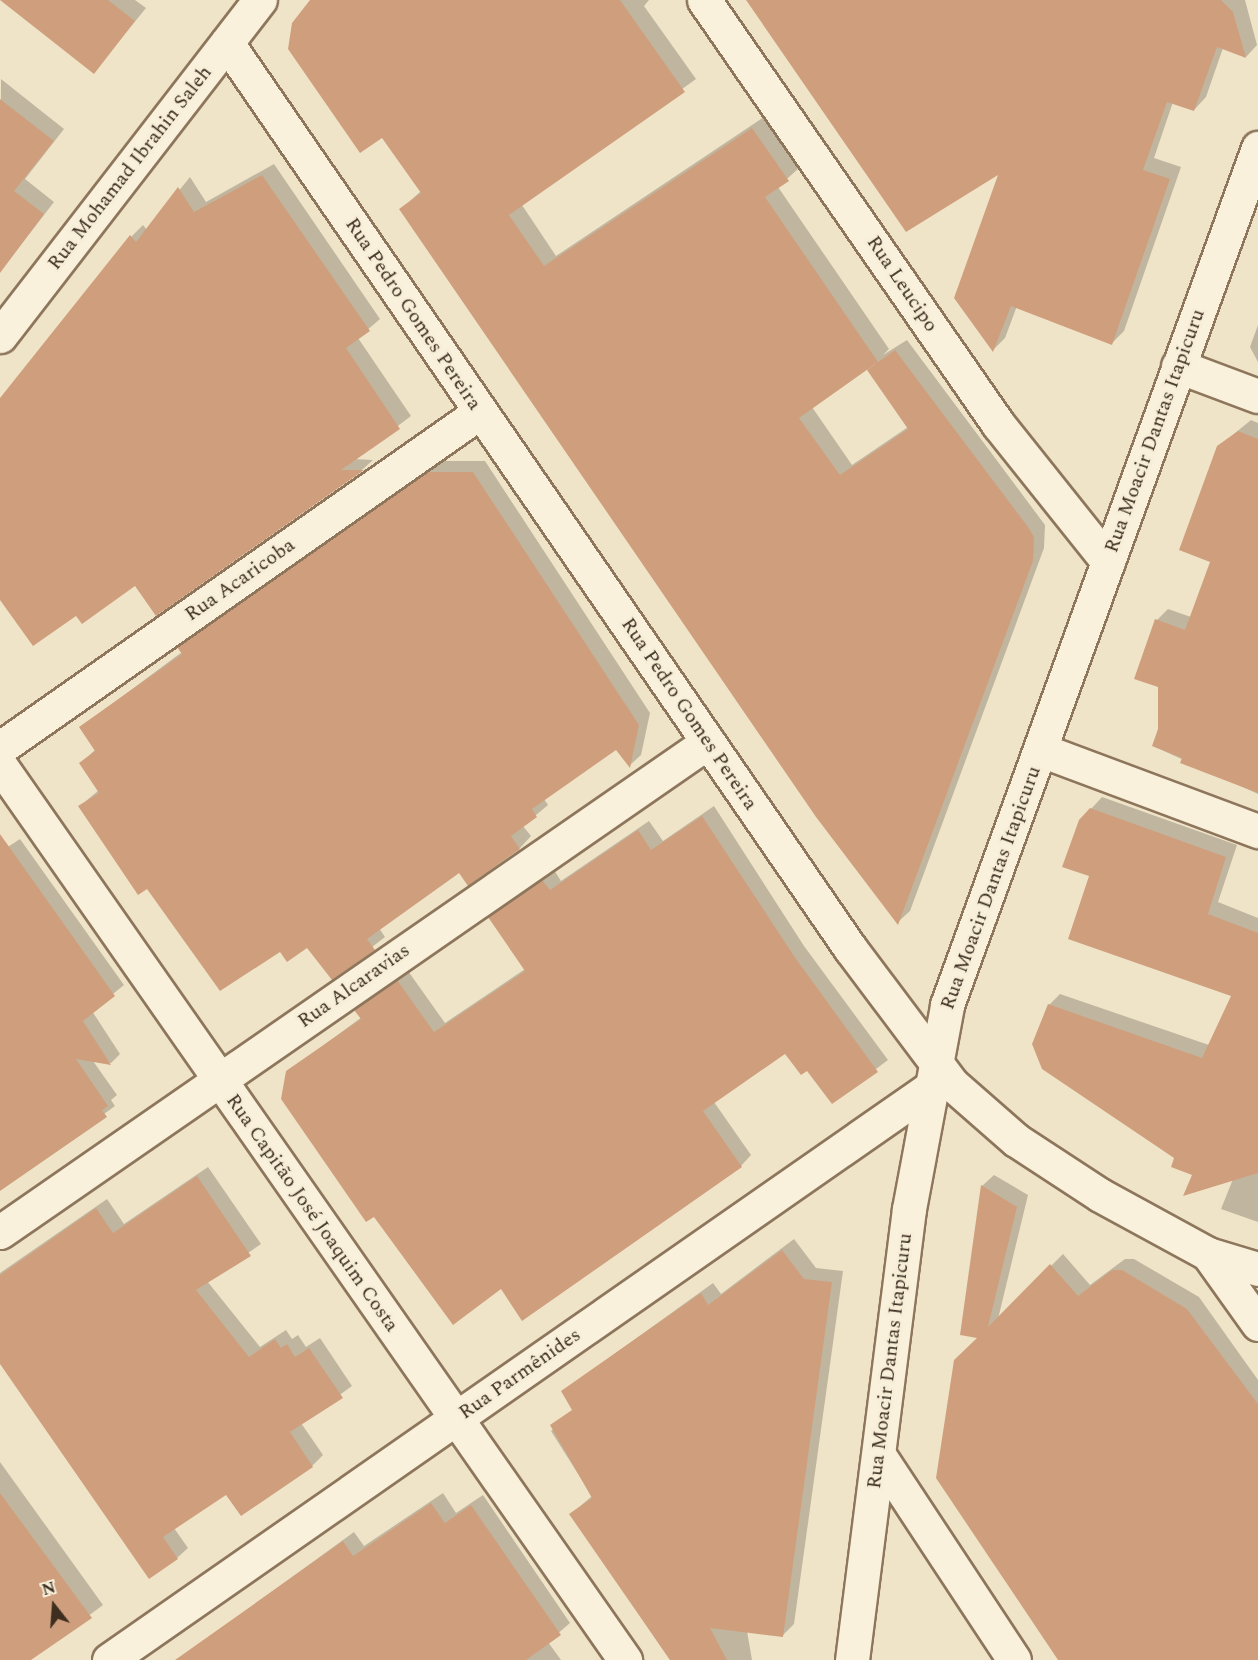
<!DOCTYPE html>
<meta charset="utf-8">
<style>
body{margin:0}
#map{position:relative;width:1258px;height:1660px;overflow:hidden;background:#f0e4c8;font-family:Spectral,serif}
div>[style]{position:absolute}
.shadow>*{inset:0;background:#0003}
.building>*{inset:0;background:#cf9f7d}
.roads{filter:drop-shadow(2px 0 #8d765c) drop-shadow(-2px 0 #8d765c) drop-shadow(0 2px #8d765c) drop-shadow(0 -2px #8d765c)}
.minor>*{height:33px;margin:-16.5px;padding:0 16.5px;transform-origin:16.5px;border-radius:16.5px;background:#faf1dc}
span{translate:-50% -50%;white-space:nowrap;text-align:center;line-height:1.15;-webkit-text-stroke:5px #f7eed8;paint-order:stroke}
.street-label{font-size:20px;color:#3d2e20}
.north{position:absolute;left:24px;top:1576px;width:60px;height:60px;-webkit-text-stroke:4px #f7eed8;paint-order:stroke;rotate:343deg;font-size:16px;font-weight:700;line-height:24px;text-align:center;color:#3d2e20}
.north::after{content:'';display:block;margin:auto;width:21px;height:27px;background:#3d2e20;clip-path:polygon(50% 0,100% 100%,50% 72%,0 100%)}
</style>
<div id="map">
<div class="shadow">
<div style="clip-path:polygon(2px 0,135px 0,146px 8px,94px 72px)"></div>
<div style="clip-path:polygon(evenodd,312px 0,649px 0,644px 6px,696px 79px,522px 205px,556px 256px,764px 117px,799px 168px,778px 187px,889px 349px,883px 355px,907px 340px,1045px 525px,1044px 548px,910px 911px,898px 922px,401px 209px,421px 191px,312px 0,874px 363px,908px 427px,852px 465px,812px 407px,874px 363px)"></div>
<div style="clip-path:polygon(747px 0,1245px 0,1257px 45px,1246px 57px,1223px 48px,1206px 97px,1194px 110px,1173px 102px,1154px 158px,1181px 167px,1124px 331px,1112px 343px,1017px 306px,1005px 338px,994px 349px,1001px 171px)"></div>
<div style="clip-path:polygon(1px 79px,64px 129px,25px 179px,54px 202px,0 272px)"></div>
<div style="clip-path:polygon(274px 164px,380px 319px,358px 338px,411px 416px,354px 459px,373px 460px,363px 469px,156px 614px,136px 584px,77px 613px,0 597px,0 404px,132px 236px,143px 225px,147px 230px,190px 177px,206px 202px)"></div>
<div style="clip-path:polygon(1258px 325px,1258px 362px,1250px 347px)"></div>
<div style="clip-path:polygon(1251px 420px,1258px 423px,1258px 794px,1153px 746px,1159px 730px,1157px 620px,1168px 609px,1191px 617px,1212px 561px,1218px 447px)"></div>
<div style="clip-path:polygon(440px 461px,485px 461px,650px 713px,641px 755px,630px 765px,616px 748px,544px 799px,548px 805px,523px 826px,531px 836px,520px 848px,468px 883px,460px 872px,379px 928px,385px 937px,332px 978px,308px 946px,280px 950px,147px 887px,80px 806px,99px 790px,81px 763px,95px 750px,81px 727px,182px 652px,179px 647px,191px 636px)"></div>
<div style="clip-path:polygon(1102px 797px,1237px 845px,1218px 902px,1258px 918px,1258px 1222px,1221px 1209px,1233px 1179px,1194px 1174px,1176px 1158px,1049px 1005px,1060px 994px,1209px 1045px,1233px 996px,1090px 875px,1091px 809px)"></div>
<div style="clip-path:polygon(714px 806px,804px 946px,888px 1060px,832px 1102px,807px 1069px,786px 1052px,714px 1102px,751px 1155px,741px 1166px,501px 1287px,287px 1072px,362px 1017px,356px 1010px,367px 999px,408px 971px,445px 1023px,525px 969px,490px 917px,501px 906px,554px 870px,561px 881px,649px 821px,663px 841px)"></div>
<div style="clip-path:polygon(20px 839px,124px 985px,92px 1011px,120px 1054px,111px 1063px,93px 1061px,117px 1095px,111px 1100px,115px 1106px,0 1190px,0 852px)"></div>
<div style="clip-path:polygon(208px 1167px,261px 1244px,207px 1281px,260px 1347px,286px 1330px,292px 1339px,298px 1335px,306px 1347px,320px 1338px,352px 1386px,301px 1423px,323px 1455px,312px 1466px,241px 1514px,226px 1493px,174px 1528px,188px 1548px,177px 1558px,0 1361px,0 1273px,107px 1199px,124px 1224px)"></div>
<div style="clip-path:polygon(994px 1175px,1028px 1195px,998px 1319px,1063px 1254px,1090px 1285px,1125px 1259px,1134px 1259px,1199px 1297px,1258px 1380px,1258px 1660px,1060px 1660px,980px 1337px,982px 1186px)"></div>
<div style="clip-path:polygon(794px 1239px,816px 1268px,843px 1271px,794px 1624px,782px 1636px,747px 1631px,752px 1660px,670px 1660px,571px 1514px,592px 1496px,551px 1431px,574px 1410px,563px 1391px,713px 1283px,721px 1294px)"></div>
<div style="clip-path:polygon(0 1462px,103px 1605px,29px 1660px,0 1660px)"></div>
<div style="clip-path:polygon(443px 1493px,456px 1513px,483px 1495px,570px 1623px,548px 1642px,561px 1660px,206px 1660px,197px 1646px,354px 1532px,364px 1546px)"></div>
</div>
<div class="building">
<div style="clip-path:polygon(0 0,108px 0,135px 21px,94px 74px)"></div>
<div style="clip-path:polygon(310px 0,620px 0,685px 92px,509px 215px,544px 266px,752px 128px,789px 181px,765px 197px,878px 362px,799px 418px,840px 475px,908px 429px,867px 370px,895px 350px,1028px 527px,1034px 537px,1033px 561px,898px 925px,816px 817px,399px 209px,421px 193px,382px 138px,360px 153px,288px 49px,292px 23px)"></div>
<div style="clip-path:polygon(746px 0,1221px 0,1233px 12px,1246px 58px,1217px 47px,1194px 111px,1167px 102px,1143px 170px,1170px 179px,1112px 345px,1011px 306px,993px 352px,954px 298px,998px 175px,906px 232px)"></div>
<div style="clip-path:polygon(0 99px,54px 141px,14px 191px,44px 214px,0 273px)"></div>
<div style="clip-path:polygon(262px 175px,370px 331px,346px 348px,400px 429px,341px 470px,364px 470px,156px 616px,135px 586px,82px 624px,76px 616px,33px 646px,0 600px,0 398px,130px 235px,136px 242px,178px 187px,194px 212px)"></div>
<div style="clip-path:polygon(1238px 431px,1258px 439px,1258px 793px,1180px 763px,1182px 758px,1152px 746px,1158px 729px,1158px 687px,1134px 679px,1155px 619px,1185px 630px,1210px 562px,1179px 550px,1217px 446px)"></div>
<div style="clip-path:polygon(428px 472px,473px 472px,639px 725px,630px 768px,616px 750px,532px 809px,537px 817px,511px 836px,520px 849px,468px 886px,459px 873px,455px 876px,367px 939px,375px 950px,332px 980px,307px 948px,287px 962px,280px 952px,220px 991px,147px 889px,138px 895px,78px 806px,99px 793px,79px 763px,95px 751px,79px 727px,182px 654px,177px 647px)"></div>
<div style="clip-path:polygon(1090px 808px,1226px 857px,1208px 914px,1258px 933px,1258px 1173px,1183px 1196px,1192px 1175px,1171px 1167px,1174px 1158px,1042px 1069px,1032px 1044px,1048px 1004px,1202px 1058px,1231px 996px,1068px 939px,1089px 876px,1062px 867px,1079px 820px)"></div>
<div style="clip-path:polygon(702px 816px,794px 956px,878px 1072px,832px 1104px,807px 1071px,801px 1075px,785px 1054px,703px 1111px,742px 1167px,522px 1321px,501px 1289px,453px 1325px,374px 1217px,366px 1222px,281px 1099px,286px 1071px,361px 1019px,354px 1010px,397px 980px,434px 1032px,525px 971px,488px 917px,542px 880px,550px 890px,638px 830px,651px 850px)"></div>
<div style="clip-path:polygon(0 834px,115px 996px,83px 1021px,111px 1065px,76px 1059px,108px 1106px,102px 1110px,107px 1117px,0 1191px)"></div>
<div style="clip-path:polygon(197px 1176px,251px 1256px,196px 1290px,249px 1357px,275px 1339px,281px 1348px,287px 1344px,295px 1357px,309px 1348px,343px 1398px,290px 1432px,313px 1467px,241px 1516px,226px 1495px,163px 1537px,178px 1559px,149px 1579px,0 1364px,0 1275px,96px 1208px,113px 1233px)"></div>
<div style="clip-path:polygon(981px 1185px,1017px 1207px,988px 1327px,1050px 1264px,1078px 1296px,1112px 1270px,1122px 1270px,1187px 1309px,1258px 1404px,1258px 1660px,1058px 1660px,936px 1478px,954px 1360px,977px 1338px,960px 1335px)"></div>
<div style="clip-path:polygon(782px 1250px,804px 1279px,832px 1282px,783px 1637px,710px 1628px,727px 1660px,670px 1660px,569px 1514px,592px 1498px,550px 1425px,572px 1410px,561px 1391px,701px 1293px,708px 1305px)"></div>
<div style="clip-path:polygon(0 1493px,92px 1618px,31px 1660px,0 1660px)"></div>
<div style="clip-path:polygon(431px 1503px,445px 1523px,471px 1505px,561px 1635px,526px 1660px,175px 1660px,343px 1541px,353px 1556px)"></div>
</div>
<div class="roads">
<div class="minor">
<div style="left:704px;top:0;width:516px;rotate:55.26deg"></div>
<div style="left:998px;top:424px;width:176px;rotate:51.4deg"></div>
<div style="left:227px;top:43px;width:1099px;rotate:55.46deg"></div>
<div style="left:850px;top:948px;width:170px;rotate:53.1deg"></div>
<div style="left:952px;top:1084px;width:85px;rotate:41.2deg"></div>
<div style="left:1016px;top:1140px;width:100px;rotate:33.2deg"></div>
<div style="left:1100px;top:1195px;width:123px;rotate:28.6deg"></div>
<div style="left:1208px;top:1254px;width:52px;rotate:16.7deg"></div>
<div style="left:0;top:336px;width:425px;rotate:-52.3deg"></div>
<div style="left:1178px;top:366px;width:85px;rotate:20.6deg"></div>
<div style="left:0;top:748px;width:586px;rotate:-34.99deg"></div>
<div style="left:1041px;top:750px;width:232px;rotate:20.5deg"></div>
<div style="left:0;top:765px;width:1092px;rotate:55.07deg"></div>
<div style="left:0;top:1232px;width:861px;rotate:-34.69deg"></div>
<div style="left:1208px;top:1254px;width:86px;rotate:54.5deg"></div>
<div style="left:879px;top:1455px;width:245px;rotate:56.6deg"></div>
<div style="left:109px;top:1660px;width:1001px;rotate:-34.87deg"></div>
<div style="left:852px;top:1660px;width:455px;rotate:-82.8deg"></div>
<div style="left:909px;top:1209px;width:208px;rotate:-79.4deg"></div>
<div style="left:947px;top:1005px;width:912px;rotate:-70.05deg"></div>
</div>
</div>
<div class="street-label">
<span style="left:130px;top:168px;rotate:-52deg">Rua Mohamad Ibrahin Saleh</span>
<span style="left:902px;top:284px;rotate:56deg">Rua Leucipo</span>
<span style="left:413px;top:314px;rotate:56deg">Rua Pedro Gomes Pereira</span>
<span style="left:1155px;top:431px;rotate:-70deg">Rua Moacir Dantas Itapicuru</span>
<span style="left:240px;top:580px;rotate:-35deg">Rua Acaricoba</span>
<span style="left:689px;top:714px;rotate:56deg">Rua Pedro Gomes Pereira</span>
<span style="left:991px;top:888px;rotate:-70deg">Rua Moacir Dantas Itapicuru</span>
<span style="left:354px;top:986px;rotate:-35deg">Rua Alcaravias</span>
<span style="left:312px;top:1213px;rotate:55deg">Rua Capitão José Joaquim Costa</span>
<span style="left:890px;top:1361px;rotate:-83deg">Rua Moacir Dantas Itapicuru</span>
<span style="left:520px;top:1374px;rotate:-35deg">Rua Parmênides</span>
</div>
<div class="north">N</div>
</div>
